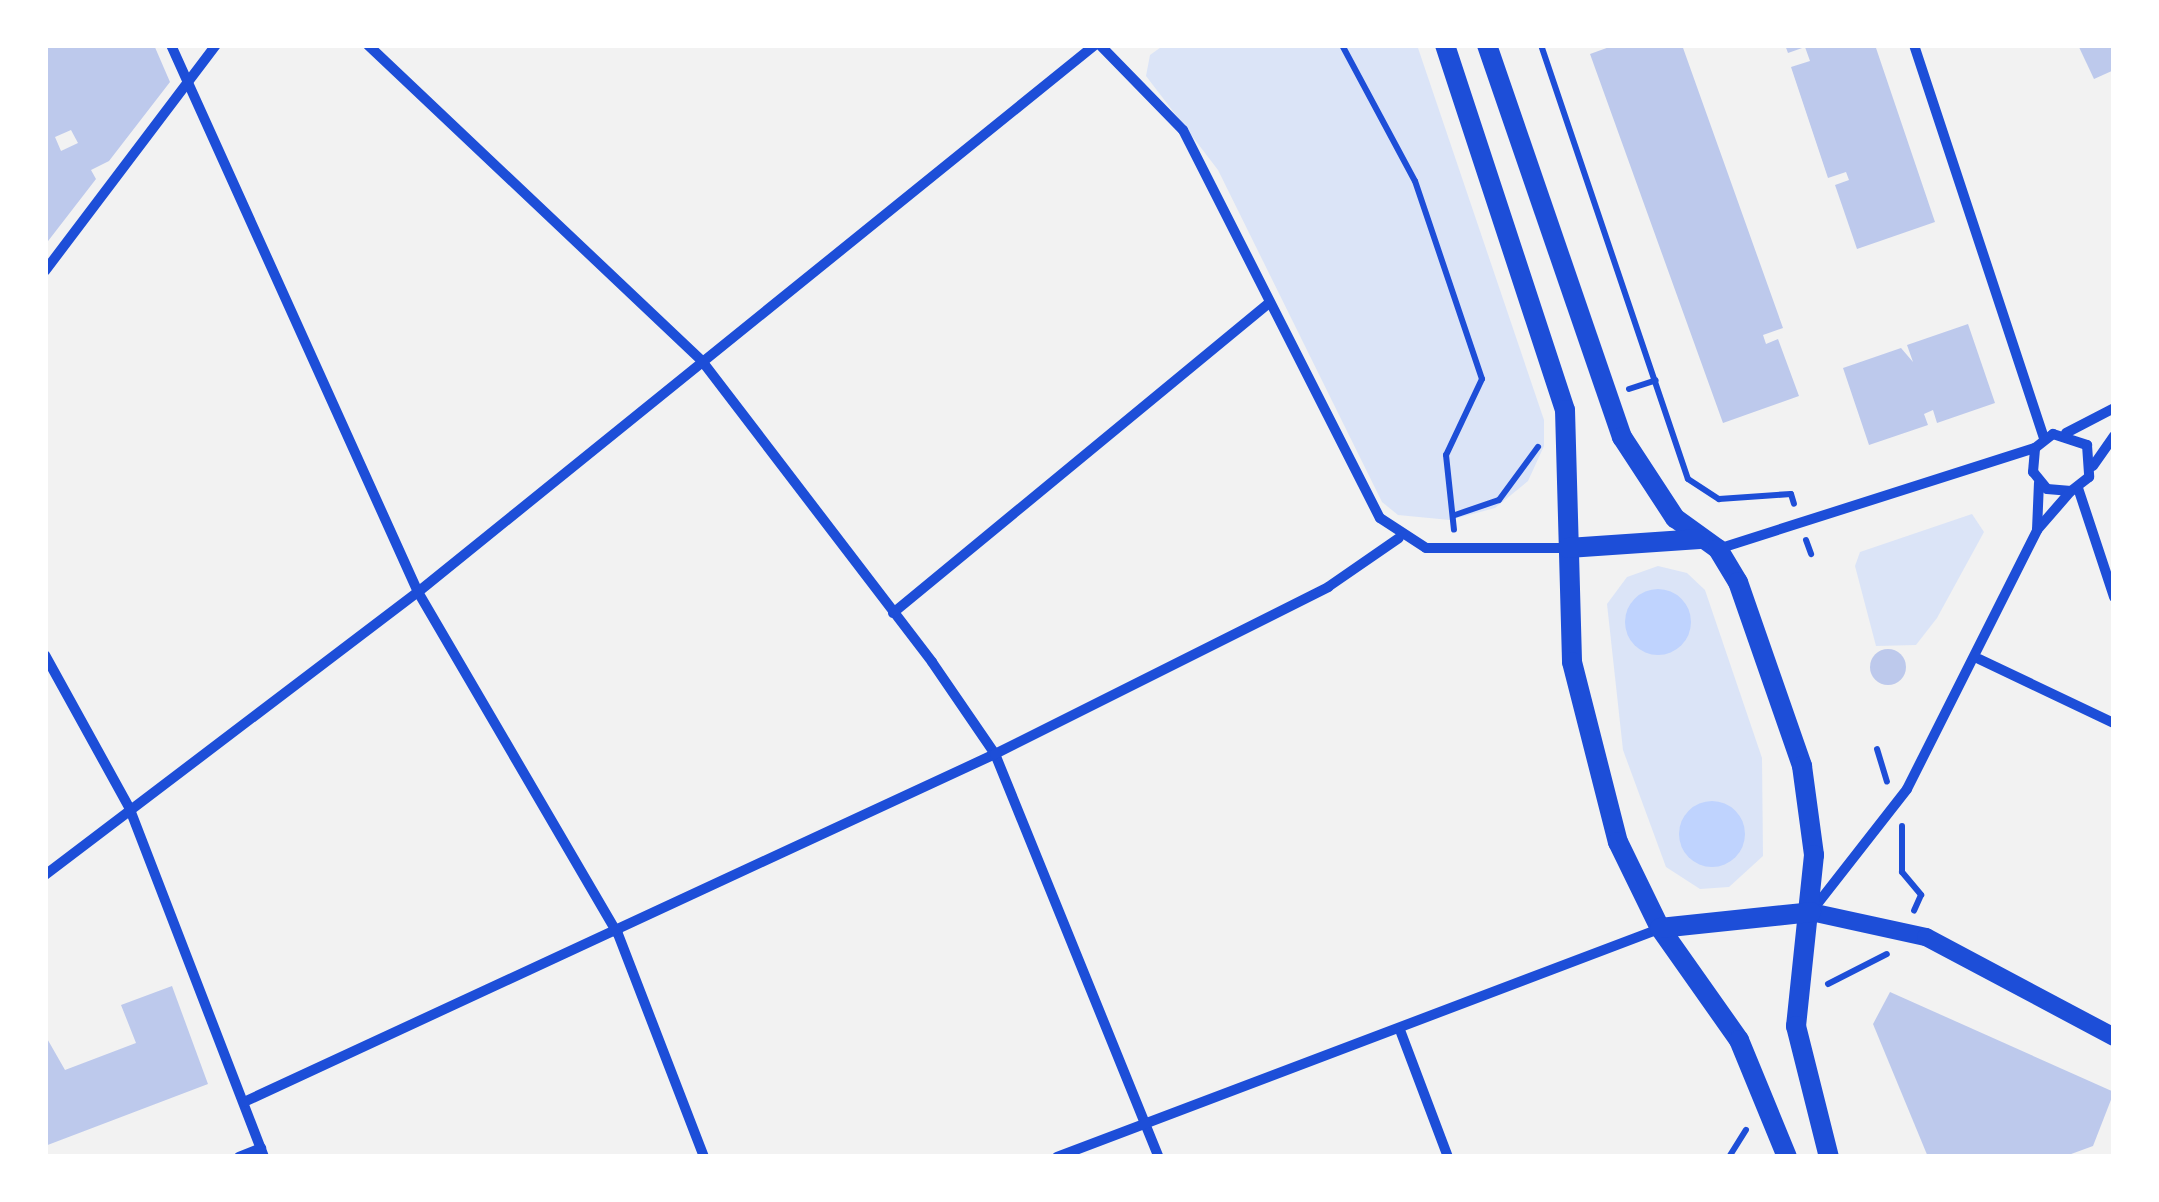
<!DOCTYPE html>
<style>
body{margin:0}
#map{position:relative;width:2159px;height:1202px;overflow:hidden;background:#f2f2f2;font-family:Karla,sans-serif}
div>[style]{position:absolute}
.green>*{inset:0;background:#dbe4f7}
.water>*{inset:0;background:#bfd3fe}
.round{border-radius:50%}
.building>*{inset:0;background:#bdc9ec}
.path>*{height:6px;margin:-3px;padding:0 3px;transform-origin:3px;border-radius:3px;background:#1d4ed8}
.minor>*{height:10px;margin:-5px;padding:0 5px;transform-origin:5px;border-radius:5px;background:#1d4ed8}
.tertiary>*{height:18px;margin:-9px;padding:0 9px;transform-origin:9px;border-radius:9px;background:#1d4ed8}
.secondary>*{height:20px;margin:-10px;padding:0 10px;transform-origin:10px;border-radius:10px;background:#1d4ed8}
span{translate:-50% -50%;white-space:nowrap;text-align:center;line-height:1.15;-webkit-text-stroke:10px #fff;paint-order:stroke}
.frame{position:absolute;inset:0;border:48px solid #fff;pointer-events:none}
</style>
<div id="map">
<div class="green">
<div style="clip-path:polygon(1164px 45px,1417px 45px,1544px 420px,1544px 446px,1528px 481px,1495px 508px,1450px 520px,1398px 515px,1382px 502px,1218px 170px,1146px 76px,1150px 55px)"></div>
<div style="clip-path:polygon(1972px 514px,1984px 532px,1937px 618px,1916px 645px,1876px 646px,1855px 566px,1860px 552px)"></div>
<div style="clip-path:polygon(1658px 566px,1687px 573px,1705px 590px,1762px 758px,1763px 856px,1729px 887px,1700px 889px,1666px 867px,1623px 750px,1607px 604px,1627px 577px)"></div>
</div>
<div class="water">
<div class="round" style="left:1625px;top:589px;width:66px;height:66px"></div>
<div class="round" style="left:1679px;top:801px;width:66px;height:66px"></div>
</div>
<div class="building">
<div style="clip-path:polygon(evenodd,45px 45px,154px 45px,170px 82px,109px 161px,91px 170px,96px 179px,45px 245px,45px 45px,71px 130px,78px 143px,61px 151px,55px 137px,71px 130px)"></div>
<div style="clip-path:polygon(1615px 45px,1682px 45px,1783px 328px,1763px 335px,1766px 344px,1778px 339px,1799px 396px,1723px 423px,1590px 54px)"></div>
<div style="clip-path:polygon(1785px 45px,1875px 45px,1935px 222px,1857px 249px,1835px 185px,1849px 180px,1846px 172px,1828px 178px,1791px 67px,1810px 61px,1805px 47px,1788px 53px)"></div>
<div style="clip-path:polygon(2078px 45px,2114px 45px,2114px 70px,2094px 79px)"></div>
<div style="clip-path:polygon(1968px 324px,1995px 403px,1937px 423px,1933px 410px,1924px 414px,1928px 425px,1869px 445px,1843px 368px,1901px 348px,1913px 362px,1907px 345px)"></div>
<div class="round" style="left:1870px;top:649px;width:36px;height:36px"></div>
<div style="clip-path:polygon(172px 986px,208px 1084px,45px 1146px,45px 1035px,65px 1070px,136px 1043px,121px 1005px)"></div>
<div style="clip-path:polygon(1890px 992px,2114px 1092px,2093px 1146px,2063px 1157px,1928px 1157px,1873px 1024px)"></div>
</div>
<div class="path">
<div style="left:1342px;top:45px;width:154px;rotate:61.8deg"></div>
<div style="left:1415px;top:181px;width:209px;rotate:71.3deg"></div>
<div style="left:1482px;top:379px;width:84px;rotate:115.3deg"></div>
<div style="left:1446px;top:455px;width:75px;rotate:83.9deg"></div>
<div style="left:1541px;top:45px;width:458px;rotate:71.3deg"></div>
<div style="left:1688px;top:479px;width:37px;rotate:33deg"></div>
<div style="left:1719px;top:499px;width:72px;rotate:-4deg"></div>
<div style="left:1791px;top:494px;width:10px;rotate:73deg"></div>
<div style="left:1629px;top:389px;width:28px;rotate:-18deg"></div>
<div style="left:1455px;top:515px;width:46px;rotate:-18.8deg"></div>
<div style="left:1499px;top:500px;width:66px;rotate:-53.7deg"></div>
<div style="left:1806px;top:540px;width:15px;rotate:70deg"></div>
<div style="left:1877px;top:749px;width:34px;rotate:73deg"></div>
<div style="left:1902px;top:826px;width:46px;rotate:90deg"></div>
<div style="left:1902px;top:872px;width:30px;rotate:50deg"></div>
<div style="left:1921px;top:895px;width:17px;rotate:114deg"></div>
<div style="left:1828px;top:984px;width:66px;rotate:-27deg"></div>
<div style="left:1729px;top:1157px;width:32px;rotate:-58deg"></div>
</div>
<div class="minor">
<div style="left:171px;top:45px;width:600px;rotate:65.7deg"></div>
<div style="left:418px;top:592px;width:396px;rotate:59.7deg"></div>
<div style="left:618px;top:934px;width:239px;rotate:68.9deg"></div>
<div style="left:368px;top:45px;width:460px;rotate:43.4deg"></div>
<div style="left:702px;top:361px;width:379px;rotate:52.6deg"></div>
<div style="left:932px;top:662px;width:112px;rotate:55.6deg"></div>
<div style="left:995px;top:754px;width:435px;rotate:67.9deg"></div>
<div style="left:1100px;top:45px;width:119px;rotate:45.7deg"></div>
<div style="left:1183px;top:130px;width:435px;rotate:63.1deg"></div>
<div style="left:1380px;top:518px;width:55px;rotate:33.1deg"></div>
<div style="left:1426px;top:548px;width:142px"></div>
<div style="left:1914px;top:45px;width:414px;rotate:71.7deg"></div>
<div style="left:45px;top:271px;width:283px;rotate:-52.9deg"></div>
<div style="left:2066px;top:433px;width:54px;rotate:-27.5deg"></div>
<div style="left:2093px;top:466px;width:37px;rotate:-55deg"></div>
<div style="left:2078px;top:488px;width:115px;rotate:71.7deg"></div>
<div style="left:2037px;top:530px;width:47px;rotate:-87.6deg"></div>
<div style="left:1718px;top:549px;width:333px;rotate:-17.7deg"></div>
<div style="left:2035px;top:448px;width:23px;rotate:-38deg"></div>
<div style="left:2053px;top:434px;width:36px;rotate:18deg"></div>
<div style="left:2087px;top:445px;width:32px;rotate:86deg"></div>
<div style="left:2089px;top:477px;width:23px;rotate:142deg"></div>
<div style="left:2071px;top:491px;width:24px;rotate:-175deg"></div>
<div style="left:2047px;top:489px;width:22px;rotate:-129deg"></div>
<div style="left:2033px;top:472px;width:24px;rotate:-85deg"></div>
<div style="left:893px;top:613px;width:486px;rotate:-39.5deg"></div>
<div style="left:45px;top:655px;width:174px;rotate:61.1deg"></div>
<div style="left:129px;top:807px;width:375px;rotate:68.9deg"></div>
<div style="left:1979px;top:659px;width:149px;rotate:25.4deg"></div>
<div style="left:45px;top:875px;width:468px;rotate:-37.2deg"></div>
<div style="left:418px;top:592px;width:870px;rotate:-38.94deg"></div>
<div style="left:1811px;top:912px;width:156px;rotate:-52deg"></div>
<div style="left:1907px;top:789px;width:290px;rotate:-63.3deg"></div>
<div style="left:2037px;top:530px;width:50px;rotate:-49deg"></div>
<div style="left:1400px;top:1030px;width:136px;rotate:69.3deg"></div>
<div style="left:244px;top:1102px;width:828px;rotate:-24.86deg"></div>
<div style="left:995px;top:754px;width:373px;rotate:-26.6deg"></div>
<div style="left:1328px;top:587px;width:86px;rotate:-34.6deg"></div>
<div style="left:239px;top:1157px;width:24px;rotate:-22deg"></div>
<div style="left:1057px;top:1157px;width:644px;rotate:-20.74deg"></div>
</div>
<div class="tertiary">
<div style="left:1811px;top:912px;width:118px;rotate:12.3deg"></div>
<div style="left:1926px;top:937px;width:213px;rotate:28deg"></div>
</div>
<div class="secondary">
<div style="left:1445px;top:45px;width:384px;rotate:71.8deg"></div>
<div style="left:1565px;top:410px;width:252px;rotate:88.4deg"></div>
<div style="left:1572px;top:662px;width:186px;rotate:75.7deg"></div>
<div style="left:1618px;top:842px;width:96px;rotate:64deg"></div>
<div style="left:1660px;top:928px;width:137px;rotate:54.8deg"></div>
<div style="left:1739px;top:1040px;width:126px;rotate:67.7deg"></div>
<div style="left:1487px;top:45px;width:415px;rotate:71deg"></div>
<div style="left:1622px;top:437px;width:97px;rotate:56.8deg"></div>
<div style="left:1675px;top:518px;width:53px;rotate:35.8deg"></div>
<div style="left:1718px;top:549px;width:39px;rotate:59deg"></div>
<div style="left:1738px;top:582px;width:195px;rotate:70.8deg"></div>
<div style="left:1802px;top:766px;width:90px;rotate:82.3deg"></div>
<div style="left:1814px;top:855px;width:172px;rotate:96deg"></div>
<div style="left:1796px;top:1026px;width:135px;rotate:75.9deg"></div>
<div style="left:1568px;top:548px;width:132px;rotate:-3.9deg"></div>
<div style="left:1660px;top:928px;width:152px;rotate:-6deg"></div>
</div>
<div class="frame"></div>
</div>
